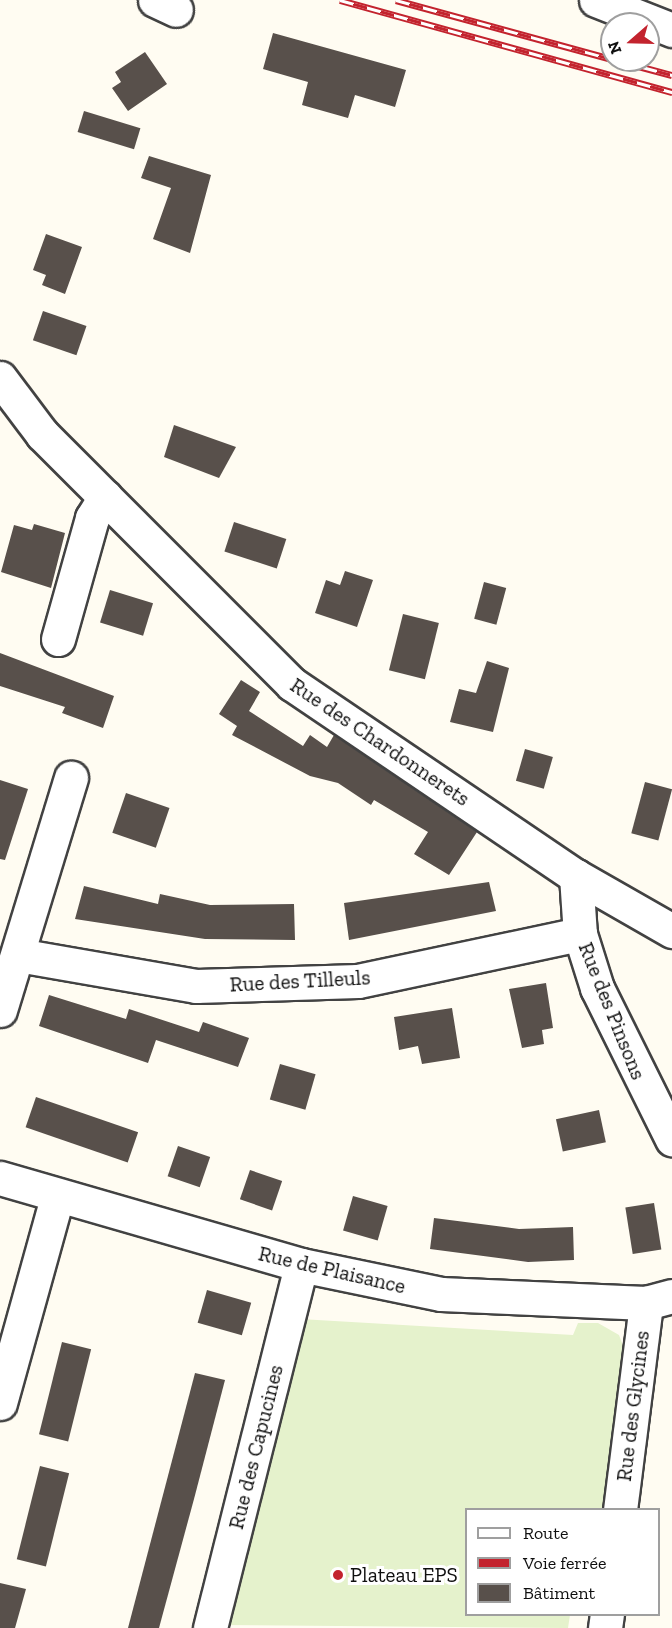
<!DOCTYPE html>
<meta charset="utf-8">
<style>
body{margin:0}
#map{position:relative;width:672px;height:1628px;overflow:hidden;background:#fffcf2;font-family:"Zilla Slab",serif}
div>[style]{position:absolute}
.pitch>*{inset:0;background:#e5f2cc}
.building>*{inset:0;background:#58504b;transform-origin:0 0}
.roads{filter:drop-shadow(2px 0 #424242) drop-shadow(-2px 0 #424242) drop-shadow(0 2px #424242) drop-shadow(0 -2px #424242)}
.minor>*{height:33px;margin:-16.5px;padding:0 16.5px;transform-origin:16.5px;border-radius:16.5px;background:#fff}
.rail>*{height:7px;margin-top:-3.5px;transform-origin:0;background:repeating-linear-gradient(90deg,#fff 0 14px,#c3232e 0 28px);box-sizing:border-box;border-block:2px solid #c3232e}
.dots>*{width:16px;height:16px;translate:-50% -50%;box-sizing:border-box;border:3px solid #fff;border-radius:50%}
span{translate:-50% -50%;white-space:nowrap;text-align:center;line-height:1.15;-webkit-text-stroke:6px #fff;paint-order:stroke}
.street-label{font-size:21px;color:#0f0f0f}
.poi-label{font-size:21px;color:#0f0f0f}
.left{translate:0 -50%;text-align:left}
.legend{position:absolute;left:465px;top:1508px;width:195px;height:108px;box-sizing:border-box;background:#fff;border:2px solid #9f9f9f;margin:0;padding:8px 10px;list-style:none;font-size:18px;color:#0f0f0f}
.legend li{display:flex;align-items:center;gap:12px;height:30px}
.legend b{width:30px;border:2px solid #9f9f9f}
.north{position:absolute;left:600px;top:12px;width:60px;height:60px;box-sizing:border-box;background:#fff;border:2px solid #9f9f9f;border-radius:50%;rotate:250deg;font-size:16px;font-weight:700;line-height:24px;text-align:center;color:#0f0f0f}
.north::after{content:'';display:block;margin:auto;width:21px;height:27px;background:#c3232e;clip-path:polygon(50% 0,100% 100%,50% 72%,0 100%)}
</style>
<div id="map">
<div class="pitch">
<div style="clip-path:polygon(300px 1319px,573px 1335px,578px 1323px,598px 1323px,619px 1335px,625px 1351px,605px 1509px,466px 1510px,466px 1614px,570px 1615px,568px 1628px,223px 1625px)"></div>
</div>
<div class="building">
<div style="clip-path:polygon(273px 33px,406px 70px,395px 107px,355px 95px,348px 118px,302px 105px,308px 82px,263px 69px)"></div>
<div style="clip-path:polygon(145px 52px,167px 84px,128px 111px,112px 88px,121px 82px,115px 72px)"></div>
<div style="left:84px;top:111px;width:59px;height:22px;rotate:17deg"></div>
<div style="clip-path:polygon(149px 156px,211px 175px,190px 253px,153px 239px,171px 188px,141px 178px)"></div>
<div style="clip-path:polygon(46px 234px,82px 247px,65px 294px,42px 285px,46px 275px,33px 270px)"></div>
<div style="left:43px;top:311px;width:46px;height:31px;rotate:19deg"></div>
<div style="clip-path:polygon(174px 425px,236px 447px,219px 478px,164px 457px)"></div>
<div style="left:234px;top:522px;width:55px;height:31px;rotate:18deg"></div>
<div style="clip-path:polygon(34px 524px,65px 533px,51px 588px,1px 572px,14px 525px,32px 530px)"></div>
<div style="clip-path:polygon(345px 571px,373px 580px,357px 627px,315px 613px,326px 580px,340px 585px)"></div>
<div style="left:484px;top:582px;width:23px;height:38px;rotate:15deg"></div>
<div style="left:110px;top:590px;width:45px;height:34px;rotate:17deg"></div>
<div style="left:403px;top:614px;width:37px;height:58px;rotate:14deg"></div>
<div style="clip-path:polygon(0 653px,114px 696px,103px 728px,62px 713px,65px 707px,0 686px)"></div>
<div style="clip-path:polygon(487px 661px,509px 668px,493px 732px,450px 722px,459px 689px,476px 693px)"></div>
<div style="clip-path:polygon(241px 680px,260px 692px,249px 711px,303px 746px,310px 735px,327px 747px,334px 735px,477px 832px,449px 875px,414px 854px,428px 832px,374px 800px,371px 805px,338px 783px,310px 776px,232px 735px,237px 726px,219px 714px)"></div>
<div style="left:525px;top:749px;width:29px;height:33px;rotate:16deg"></div>
<div style="clip-path:polygon(0 780px,28px 789px,5px 860px,0 859px)"></div>
<div style="left:645px;top:782px;width:28px;height:53px;rotate:15deg"></div>
<div style="left:126px;top:793px;width:46px;height:42px;rotate:19deg"></div>
<div style="clip-path:polygon(489px 882px,496px 911px,349px 940px,344px 903px)"></div>
<div style="clip-path:polygon(84px 886px,158px 904px,160px 894px,210px 905px,294px 904px,295px 940px,205px 939px,75px 919px)"></div>
<div style="clip-path:polygon(546px 983px,553px 1028px,542px 1030px,544px 1044px,522px 1048px,509px 989px)"></div>
<div style="clip-path:polygon(49px 995px,126px 1019px,129px 1009px,199px 1032px,203px 1022px,249px 1038px,238px 1067px,156px 1040px,148px 1063px,39px 1026px)"></div>
<div style="clip-path:polygon(452px 1008px,460px 1058px,422px 1064px,418px 1046px,399px 1050px,394px 1017px)"></div>
<div style="left:280px;top:1064px;width:37px;height:37px;rotate:16deg"></div>
<div style="left:36px;top:1097px;width:108px;height:32px;rotate:19deg"></div>
<div style="left:599px;top:1110px;width:33px;height:44px;rotate:78deg"></div>
<div style="left:178px;top:1146px;width:34px;height:32px;rotate:19deg"></div>
<div style="left:250px;top:1170px;width:34px;height:31px;rotate:19deg"></div>
<div style="left:353px;top:1196px;width:36px;height:36px;rotate:16deg"></div>
<div style="left:654px;top:1203px;width:47px;height:29px;rotate:81deg"></div>
<div style="clip-path:polygon(434px 1218px,519px 1229px,573px 1227px,574px 1260px,528px 1262px,430px 1249px)"></div>
<div style="left:207px;top:1290px;width:46px;height:34px;rotate:16deg"></div>
<div style="left:62px;top:1342px;width:30px;height:95px;rotate:14deg"></div>
<div style="clip-path:polygon(195px 1373px,225px 1380px,194px 1499px,159px 1628px,128px 1628px)"></div>
<div style="left:40px;top:1466px;width:30px;height:96px;rotate:14deg"></div>
<div style="clip-path:polygon(0 1583px,26px 1589px,15px 1628px,0 1628px)"></div>
</div>
<div class="roads">
<div class="minor">
<div style="left:155px;top:0;width:23px;rotate:25deg"></div>
<div style="left:596px;top:0;width:82px;rotate:21.5deg"></div>
<div style="left:0;top:378px;width:70px;rotate:53.1deg"></div>
<div style="left:42px;top:434px;width:354px;rotate:45deg"></div>
<div style="left:292px;top:684px;width:343px;rotate:34.1deg"></div>
<div style="left:576px;top:876px;width:111px;rotate:29.8deg"></div>
<div style="left:58px;top:639px;width:126px;rotate:-74.3deg"></div>
<div style="left:92px;top:518px;width:25px;rotate:-58deg"></div>
<div style="left:576px;top:876px;width:58px;rotate:86.1deg"></div>
<div style="left:580px;top:934px;width:57px;rotate:72.5deg"></div>
<div style="left:597px;top:988px;width:169px;rotate:63.6deg"></div>
<div style="left:18px;top:955px;width:181px;rotate:9.9deg"></div>
<div style="left:196px;top:986px;width:162px;rotate:-1.8deg"></div>
<div style="left:358px;top:981px;width:227px;rotate:-12deg"></div>
<div style="left:0;top:1010px;width:243px;rotate:-73deg"></div>
<div style="left:0;top:1178px;width:313px;rotate:16.1deg"></div>
<div style="left:301px;top:1265px;width:143px;rotate:11.7deg"></div>
<div style="left:441px;top:1294px;width:205px;rotate:2.5deg"></div>
<div style="left:646px;top:1303px;width:27px;rotate:-15deg"></div>
<div style="left:0;top:1403px;width:213px;rotate:-74.5deg"></div>
<div style="left:620px;top:1510px;width:209px;rotate:-82.8deg"></div>
<div style="left:210px;top:1628px;width:374px;rotate:-75.9deg"></div>
<div style="left:605px;top:1628px;width:14px;rotate:-82deg"></div>
</div>
</div>
<div class="rail">
<div style="left:340px;top:0;width:345px;rotate:15.5deg"></div>
<div style="left:396px;top:0;width:224px;rotate:15.3deg"></div>
<div style="left:616px;top:60px;width:58px;rotate:15deg"></div>
</div>
<div class="dots">
<div style="left:338px;top:1575px;background:#c3232e"></div>
</div>
<div class="street-label">
<span style="left:380px;top:742px;rotate:34deg">Rue des Chardonnerets</span>
<span style="left:300px;top:981px;rotate:-3deg">Rue des Tilleuls</span>
<span style="left:612px;top:1011px;rotate:68deg">Rue des Pinsons</span>
<span style="left:332px;top:1270px;rotate:13deg">Rue de Plaisance</span>
<span style="left:633px;top:1406px;rotate:-83deg">Rue des Glycines</span>
<span style="left:256px;top:1447px;rotate:-76deg">Rue des Capucines</span>
</div>
<div class="poi-label">
<span class="left" style="left:350px;top:1575px">Plateau EPS</span>
</div>
<ul class="legend">
<li><b style="height:8px;background:#fff"></b>Route</li>
<li><b style="height:8px;background:#c3232e"></b>Voie ferrée</li>
<li><b style="height:16px;background:#58504b"></b>Bâtiment</li>
</ul>
<div class="north">N</div>
</div>
